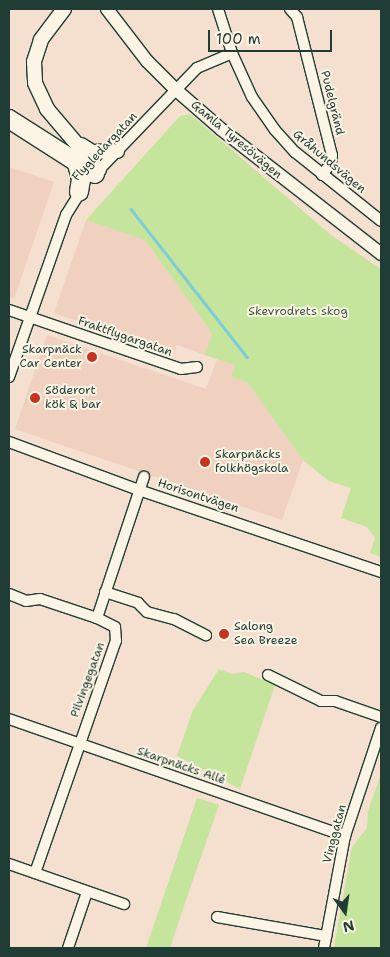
<!DOCTYPE html>
<meta charset="utf-8">
<style>
body{margin:0}
#map{position:relative;width:390px;height:957px;overflow:hidden;background:#f5dfcf;font-family:"Shantell Sans",sans-serif}
div>[style]{position:absolute}
.built>*{inset:0;background:#f0d0bf}
.green>*{inset:0;background:#c5e49c}
.stream>*{height:2.5px;margin:-1.25px;padding:0 1.25px;transform-origin:1.25px;border-radius:1.25px;background:#7dccd9}
.roads{filter:drop-shadow(1px 0 #1f3d34) drop-shadow(-1px 0 #1f3d34) drop-shadow(0 1px #1f3d34) drop-shadow(0 -1px #1f3d34)}
.minor>*{height:10px;margin:-5px;padding:0 5px;transform-origin:5px;border-radius:5px;background:#fcf5e5}
.tertiary>*{height:12px;margin:-6px;padding:0 6px;transform-origin:6px;border-radius:6px;background:#fcf5e5}
.secondary>*{height:14px;margin:-7px;padding:0 7px;transform-origin:7px;border-radius:7px;background:#fcf5e5}
.motorway>*{height:18px;margin:-9px;padding:0 9px;transform-origin:9px;border-radius:9px;background:#fcf5e5}
.dots>*{width:14px;height:14px;translate:-50% -50%;box-sizing:border-box;border:2px solid #fcf5e5;border-radius:50%}
span{translate:-50% -50%;white-space:nowrap;text-align:center;line-height:1.15;-webkit-text-stroke:4px #fcf5e5;paint-order:stroke}
.street-label{font-size:12px;color:#1f3d34}
.park-label{font-size:12px;color:#405e49}
.poi-label{font-size:12px;color:#1f3d34}
.right{translate:-100% -50%;text-align:right}
.left{translate:0 -50%;text-align:left}
.frame{position:absolute;inset:0;border:10px solid #1f3d34;pointer-events:none}
.north{position:absolute;left:320px;top:887px;width:50px;height:50px;-webkit-text-stroke:4px #fcf5e5;paint-order:stroke;rotate:166deg;font-size:14px;font-weight:700;line-height:20px;text-align:center;color:#1f3d34}
.north::after{content:'';display:block;margin:auto;width:18px;height:22px;background:#1f3d34;clip-path:polygon(50% 0,100% 100%,50% 72%,0 100%)}
.scale{position:absolute;left:208px;top:30px;width:124px;height:22px;box-sizing:border-box;border:2px solid #1f3d34;border-top:0;padding-left:6px;font-size:15px;line-height:18px;white-space:nowrap;color:#1f3d34;-webkit-text-stroke:4px #fcf5e5;paint-order:stroke}
</style>
<div id="map">
<div class="built">
<div style="clip-path:polygon(9px 167px,54px 182px,14px 299px,9px 297px)"></div>
<div style="clip-path:polygon(86px 220px,145px 240px,212px 333px,205px 355px,177px 345px,174px 354px,54px 313px)"></div>
<div style="clip-path:polygon(47px 335px,206px 389px,217px 359px,235px 365px,232px 377px,247px 382px,303px 460px,282px 520px,15px 429px)"></div>
</div>
<div class="green">
<div style="clip-path:polygon(190px 114px,331px 235px,381px 269px,381px 557px,370px 553px,375px 538px,367px 527px,341px 518px,351px 488px,329px 481px,303px 460px,247px 382px,231px 377px,235px 365px,205px 355px,212px 333px,145px 240px,86px 220px,180px 116px)"></div>
<div style="clip-path:polygon(219px 669px,232px 674px,244px 672px,275px 685px,240px 789px,177px 756px,193px 710px)"></div>
<div style="clip-path:polygon(381px 774px,381px 948px,334px 948px,352px 847px,367px 828px,368px 811px)"></div>
<div style="clip-path:polygon(197px 798px,219px 805px,184px 906px,170px 948px,146px 948px)"></div>
</div>
<div class="stream">
<div style="left:131px;top:209px;width:188px;rotate:51.9deg"></div>
</div>
<div class="roads">
<div class="minor">
<div style="left:218px;top:9px;width:46px;rotate:72.3deg"></div>
<div style="left:232px;top:53px;width:48px;rotate:65.6deg"></div>
<div style="left:252px;top:97px;width:40px;rotate:55.1deg"></div>
<div style="left:275px;top:130px;width:30px;rotate:48deg"></div>
<div style="left:295px;top:152px;width:110px;rotate:38.7deg"></div>
<div style="left:290px;top:9px;width:11px;rotate:49deg"></div>
<div style="left:297px;top:17px;width:142px;rotate:75.8deg"></div>
<div style="left:332px;top:155px;width:8px;rotate:97deg"></div>
<div style="left:331px;top:163px;width:15px;rotate:127deg"></div>
<div style="left:96px;top:173px;width:146px;rotate:-46.1deg"></div>
<div style="left:197px;top:68px;width:38px;rotate:-23deg"></div>
<div style="left:9px;top:310px;width:182px;rotate:18.9deg"></div>
<div style="left:181px;top:369px;width:16px;rotate:-7deg"></div>
<div style="left:9px;top:377px;width:172px;rotate:-70.6deg"></div>
<div style="left:66px;top:215px;width:32px;rotate:-58deg"></div>
<div style="left:9px;top:442px;width:139px;rotate:20.3deg"></div>
<div style="left:139px;top:490px;width:256px;rotate:18.7deg"></div>
<div style="left:105px;top:592px;width:35px;rotate:18deg"></div>
<div style="left:138px;top:603px;width:13px;rotate:45deg"></div>
<div style="left:147px;top:612px;width:28px;rotate:15deg"></div>
<div style="left:174px;top:619px;width:36px;rotate:27deg"></div>
<div style="left:9px;top:594px;width:18px;rotate:22deg"></div>
<div style="left:26px;top:601px;width:14px;rotate:-8deg"></div>
<div style="left:40px;top:599px;width:60px;rotate:18.4deg"></div>
<div style="left:268px;top:675px;width:59px;rotate:26.1deg"></div>
<div style="left:321px;top:701px;width:14px"></div>
<div style="left:335px;top:701px;width:49px;rotate:19.2deg"></div>
<div style="left:9px;top:719px;width:356px;rotate:19.2deg"></div>
<div style="left:9px;top:864px;width:122px;rotate:19.2deg"></div>
<div style="left:35px;top:873px;width:246px;rotate:-70.8deg"></div>
<div style="left:116px;top:641px;width:14px;rotate:-94deg"></div>
<div style="left:115px;top:627px;width:20px;rotate:-153deg"></div>
<div style="left:97px;top:618px;width:149px;rotate:-71.6deg"></div>
<div style="left:217px;top:917px;width:111px;rotate:9.9deg"></div>
<div style="left:68px;top:948px;width:59px;rotate:-71.3deg"></div>
<div style="left:324px;top:948px;width:114px;rotate:-79.4deg"></div>
<div style="left:345px;top:836px;width:114px;rotate:-71.6deg"></div>
</div>
<div class="tertiary">
<div style="left:107px;top:9px;width:66px;rotate:52.4deg"></div>
<div style="left:147px;top:61px;width:40px;rotate:45deg"></div>
<div style="left:175px;top:89px;width:62px;rotate:41.1deg"></div>
<div style="left:222px;top:130px;width:202px;rotate:37.9deg"></div>
</div>
<div class="secondary">
<div style="left:64px;top:9px;width:39px;rotate:127deg"></div>
<div style="left:41px;top:40px;width:23px;rotate:108deg"></div>
<div style="left:34px;top:62px;width:21px;rotate:87deg"></div>
<div style="left:35px;top:83px;width:29px;rotate:65deg"></div>
<div style="left:47px;top:109px;width:80px;rotate:49.6deg"></div>
<div style="left:81px;top:145px;width:13px;rotate:32deg"></div>
<div style="left:92px;top:152px;width:25px;rotate:-2deg"></div>
</div>
<div class="motorway">
<div style="left:9px;top:119px;width:102px;rotate:32.6deg"></div>
<div style="left:76px;top:161px;width:19px;rotate:74deg"></div>
<div style="left:81px;top:179px;width:13px;rotate:99deg"></div>
</div>
</div>
<div class="dots">
<div style="left:92px;top:357px;background:#c8321e"></div>
<div style="left:35px;top:398px;background:#c8321e"></div>
<div style="left:205px;top:462px;background:#c8321e"></div>
<div style="left:224px;top:634px;background:#c8321e"></div>
</div>
<div class="street-label">
<span style="left:332px;top:103px;rotate:76deg">Pudelgränd</span>
<span style="left:236px;top:140px;rotate:40deg">Gamla Tyresövägen</span>
<span style="left:105px;top:147px;rotate:-47deg">Flygledargatan</span>
<span style="left:329px;top:162px;rotate:40deg">Gråhundsvägen</span>
<span style="left:125px;top:337px;rotate:19deg">Fraktflygargatan</span>
<span style="left:198px;top:496px;rotate:18deg">Horisontvägen</span>
<span style="left:88px;top:680px;rotate:-70deg">Pilvingegatan</span>
<span style="left:181px;top:766px;rotate:19deg">Skarpnäcks Allé</span>
<span style="left:335px;top:834px;rotate:-75deg">Vinggatan</span>
</div>
<div class="park-label">
<span style="left:298px;top:312px">Skevrodrets skog</span>
</div>
<div class="poi-label">
<span class="right" style="left:82px;top:357px">Skarpnäck<br>Car Center</span>
<span class="left" style="left:45px;top:398px">Söderort<br>kök &amp; bar</span>
<span class="left" style="left:215px;top:462px">Skarpnäcks<br>folkhögskola</span>
<span class="left" style="left:234px;top:634px">Salong<br>Sea Breeze</span>
</div>
<div class="frame"></div>
<div class="north">N</div>
<div class="scale">100 m</div>
</div>
